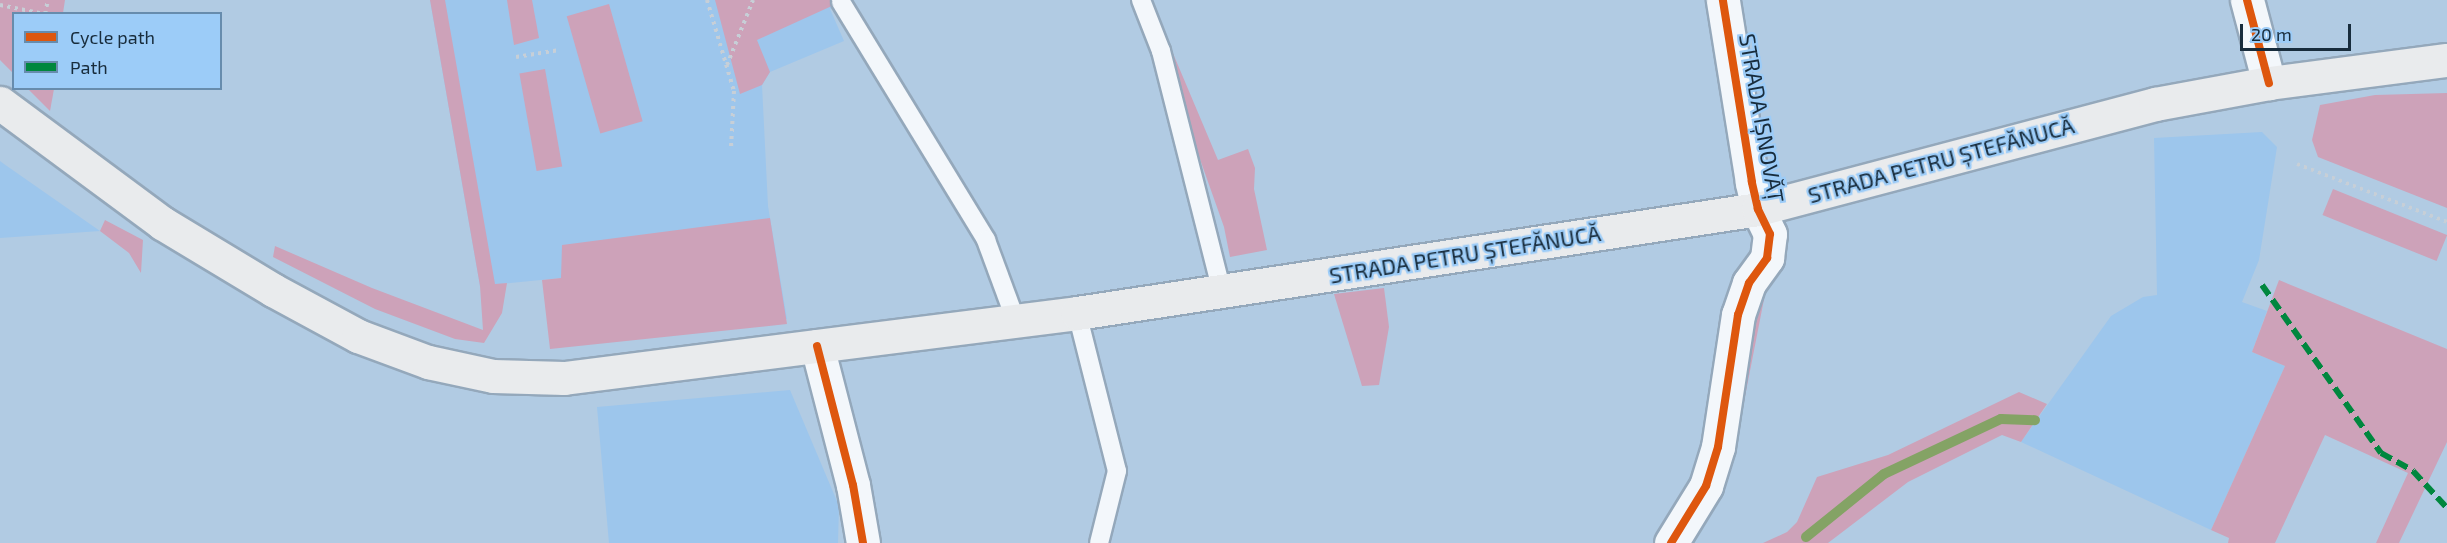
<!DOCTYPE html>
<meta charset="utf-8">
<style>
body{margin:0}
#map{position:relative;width:2447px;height:543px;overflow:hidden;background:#b1cbe3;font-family:"Exo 2",sans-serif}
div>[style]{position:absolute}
.built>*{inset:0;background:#9dc6ec}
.green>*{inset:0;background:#cda2b9;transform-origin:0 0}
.stream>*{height:10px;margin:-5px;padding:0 5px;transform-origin:5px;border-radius:5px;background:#84a365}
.path>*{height:4px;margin-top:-2px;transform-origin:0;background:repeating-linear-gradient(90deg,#c7cfd7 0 3px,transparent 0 7.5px)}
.roads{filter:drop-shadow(2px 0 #94a8bb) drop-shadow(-2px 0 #94a8bb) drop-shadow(0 2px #94a8bb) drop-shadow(0 -2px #94a8bb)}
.service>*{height:18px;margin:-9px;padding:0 9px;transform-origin:9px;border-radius:9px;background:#f3f7fb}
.minor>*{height:33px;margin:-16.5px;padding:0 16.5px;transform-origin:16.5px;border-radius:16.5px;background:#f3f7fb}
.secondary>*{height:33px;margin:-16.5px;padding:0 16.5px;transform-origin:16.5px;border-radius:16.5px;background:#e9ebed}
.quiet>*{height:6px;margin-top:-3px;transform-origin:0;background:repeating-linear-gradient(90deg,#00873e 0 12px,transparent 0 18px)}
.cycleway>*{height:8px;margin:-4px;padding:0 4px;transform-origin:4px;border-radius:4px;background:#de570e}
span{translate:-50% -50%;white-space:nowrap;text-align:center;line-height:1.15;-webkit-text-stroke:4.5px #9cccf8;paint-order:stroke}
.street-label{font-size:22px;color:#182c3c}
.legend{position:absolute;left:12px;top:12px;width:210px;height:78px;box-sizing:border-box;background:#9cccf8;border:2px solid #678cad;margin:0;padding:8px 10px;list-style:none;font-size:18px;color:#182c3c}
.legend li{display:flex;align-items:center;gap:12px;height:30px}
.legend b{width:30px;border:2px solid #678cad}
.scale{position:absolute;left:2240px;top:24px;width:111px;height:27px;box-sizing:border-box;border:3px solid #182c3c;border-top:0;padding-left:8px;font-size:18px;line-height:21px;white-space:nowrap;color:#182c3c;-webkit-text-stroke:4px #9cccf8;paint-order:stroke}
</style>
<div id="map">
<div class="built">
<div style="clip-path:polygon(430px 0,845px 0,830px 9px,844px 41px,770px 72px,762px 85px,768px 206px,787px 319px,561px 278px,480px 286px)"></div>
<div style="clip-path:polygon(2262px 132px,2277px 147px,2259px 260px,2242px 302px,2267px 311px,2252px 352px,2285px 366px,2211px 530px,2021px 442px,2111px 316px,2143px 297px,2157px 295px,2154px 138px)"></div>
<div style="clip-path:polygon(0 161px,4px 164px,100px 231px,0 238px)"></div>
<div style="clip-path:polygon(790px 390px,839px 506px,838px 543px,609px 543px,597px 407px)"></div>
</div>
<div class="green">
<div style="clip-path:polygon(0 0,65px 0,63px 13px,14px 14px,13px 73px,0 60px)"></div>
<div style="clip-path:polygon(430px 0,445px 0,495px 284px,507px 283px,502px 313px,484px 343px,455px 339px,375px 309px,273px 257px,275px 246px,372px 288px,483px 330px,480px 286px)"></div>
<div style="clip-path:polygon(507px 0,532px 0,539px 38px,514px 45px)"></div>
<div style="clip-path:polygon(715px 0,845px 0,757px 40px,770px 72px,762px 85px,740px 94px)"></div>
<div style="left:609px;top:4px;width:122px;height:44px;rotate:74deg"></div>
<div style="clip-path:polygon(1172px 51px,1218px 160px,1248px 149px,1255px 168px,1254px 189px,1267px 250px,1230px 257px,1224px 227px,1190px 131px)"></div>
<div style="left:545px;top:69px;width:99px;height:26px;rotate:80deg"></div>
<div style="clip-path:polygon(28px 89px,54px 89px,50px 111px)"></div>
<div style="clip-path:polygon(2447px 93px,2447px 208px,2318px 157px,2312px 140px,2320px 105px,2375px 95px)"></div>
<div style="left:2333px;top:189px;width:123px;height:28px;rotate:22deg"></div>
<div style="clip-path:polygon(770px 218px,787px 324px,550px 349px,542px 280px,561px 278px,562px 245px)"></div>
<div style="clip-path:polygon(105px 220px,143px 240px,141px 273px,129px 253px,100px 231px)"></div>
<div style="clip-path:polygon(1771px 269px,1773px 279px,1766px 289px,1733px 458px,1736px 397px,1749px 315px)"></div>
<div style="clip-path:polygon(2279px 280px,2447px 349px,2447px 442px,2399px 543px,2376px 543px,2408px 473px,2325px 435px,2275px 543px,2228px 543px,2229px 538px,2211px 530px,2285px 366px,2252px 352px)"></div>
<div style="clip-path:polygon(1384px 288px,1389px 327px,1379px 385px,1362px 386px,1334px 294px)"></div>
<div style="clip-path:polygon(2019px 392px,2047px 404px,2021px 442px,2002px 435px,1908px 482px,1828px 543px,1763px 543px,1787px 532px,1797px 522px,1817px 477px,1888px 455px)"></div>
</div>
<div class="stream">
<div style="left:1806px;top:537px;width:100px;rotate:-38.9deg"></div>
<div style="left:1884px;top:474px;width:129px;rotate:-25.2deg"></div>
<div style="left:2001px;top:419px;width:34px;rotate:2deg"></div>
</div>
<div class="path">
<div style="left:707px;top:0;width:95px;rotate:73.5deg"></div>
<div style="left:734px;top:91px;width:58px;rotate:93deg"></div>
<div style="left:0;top:5px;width:45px;rotate:11.6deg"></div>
<div style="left:45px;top:14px;width:14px;rotate:-78deg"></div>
<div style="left:516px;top:57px;width:44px;rotate:-9.2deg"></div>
<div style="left:727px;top:65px;width:70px;rotate:-68.2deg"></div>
<div style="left:2297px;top:164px;width:161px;rotate:21.1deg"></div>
</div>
<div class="roads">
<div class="service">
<div style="left:1141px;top:0;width:55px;rotate:68.6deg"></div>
<div style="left:1161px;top:51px;width:249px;rotate:75.8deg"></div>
<div style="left:841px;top:2px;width:279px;rotate:58.6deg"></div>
<div style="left:986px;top:240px;width:86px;rotate:69.7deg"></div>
<div style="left:1077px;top:313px;width:163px;rotate:75.8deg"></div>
<div style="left:1117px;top:471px;width:74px;rotate:104deg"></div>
</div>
<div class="minor">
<div style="left:2247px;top:0;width:86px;rotate:75.2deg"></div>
<div style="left:817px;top:346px;width:144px;rotate:75.5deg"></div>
<div style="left:853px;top:485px;width:59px;rotate:80.2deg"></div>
<div style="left:1671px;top:543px;width:67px;rotate:-58.4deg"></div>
<div style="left:1706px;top:486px;width:41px;rotate:-72.9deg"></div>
<div style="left:1718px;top:447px;width:134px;rotate:-81.4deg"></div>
<div style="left:1738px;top:315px;width:34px;rotate:-71deg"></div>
<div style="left:1749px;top:283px;width:31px;rotate:-54deg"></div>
<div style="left:1767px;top:258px;width:24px;rotate:-83deg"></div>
<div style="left:1770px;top:234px;width:28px;rotate:-116deg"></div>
<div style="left:1758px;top:209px;width:28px;rotate:-103deg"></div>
<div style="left:1752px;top:182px;width:184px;rotate:-99.1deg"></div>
</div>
<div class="secondary">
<div style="left:0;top:103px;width:202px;rotate:36.5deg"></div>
<div style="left:162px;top:223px;width:130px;rotate:31.1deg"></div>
<div style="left:273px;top:290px;width:97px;rotate:28.4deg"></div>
<div style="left:358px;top:336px;width:75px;rotate:20.4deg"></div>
<div style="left:428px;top:362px;width:66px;rotate:12.2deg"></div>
<div style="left:493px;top:376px;width:71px;rotate:1.6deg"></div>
<div style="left:564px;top:378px;width:517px;rotate:-7.22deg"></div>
<div style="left:1077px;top:313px;width:689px;rotate:-8.68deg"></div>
<div style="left:1758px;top:209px;width:411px;rotate:-14.8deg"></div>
<div style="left:2155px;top:104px;width:116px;rotate:-10.4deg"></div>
<div style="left:2269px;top:83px;width:179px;rotate:-7.4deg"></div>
</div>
</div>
<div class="quiet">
<div style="left:2262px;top:285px;width:206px;rotate:54.7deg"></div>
<div style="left:2381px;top:453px;width:37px;rotate:29deg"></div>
<div style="left:2413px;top:471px;width:50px;rotate:47.4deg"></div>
</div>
<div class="cycleway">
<div style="left:2247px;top:0;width:86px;rotate:75.2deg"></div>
<div style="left:817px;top:346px;width:144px;rotate:75.5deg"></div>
<div style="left:853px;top:485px;width:59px;rotate:80.2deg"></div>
<div style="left:1671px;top:543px;width:67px;rotate:-58.4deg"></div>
<div style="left:1706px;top:486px;width:41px;rotate:-72.9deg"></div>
<div style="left:1718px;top:447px;width:134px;rotate:-81.4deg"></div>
<div style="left:1738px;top:315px;width:34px;rotate:-71deg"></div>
<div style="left:1749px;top:283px;width:31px;rotate:-54deg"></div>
<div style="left:1767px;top:258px;width:24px;rotate:-83deg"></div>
<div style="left:1770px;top:234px;width:28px;rotate:-116deg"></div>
<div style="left:1758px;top:209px;width:28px;rotate:-103deg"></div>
<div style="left:1752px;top:182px;width:184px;rotate:-99.1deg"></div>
</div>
<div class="street-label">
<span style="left:1762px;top:118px;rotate:80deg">STRADA IȘNOVĂȚ</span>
<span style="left:1941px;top:160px;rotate:-15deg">STRADA PETRU ȘTEFĂNUCĂ</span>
<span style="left:1465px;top:254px;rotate:-9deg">STRADA PETRU ȘTEFĂNUCĂ</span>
</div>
<ul class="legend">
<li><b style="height:8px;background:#de570e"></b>Cycle path</li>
<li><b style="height:8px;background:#00873e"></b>Path</li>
</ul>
<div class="scale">20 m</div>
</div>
